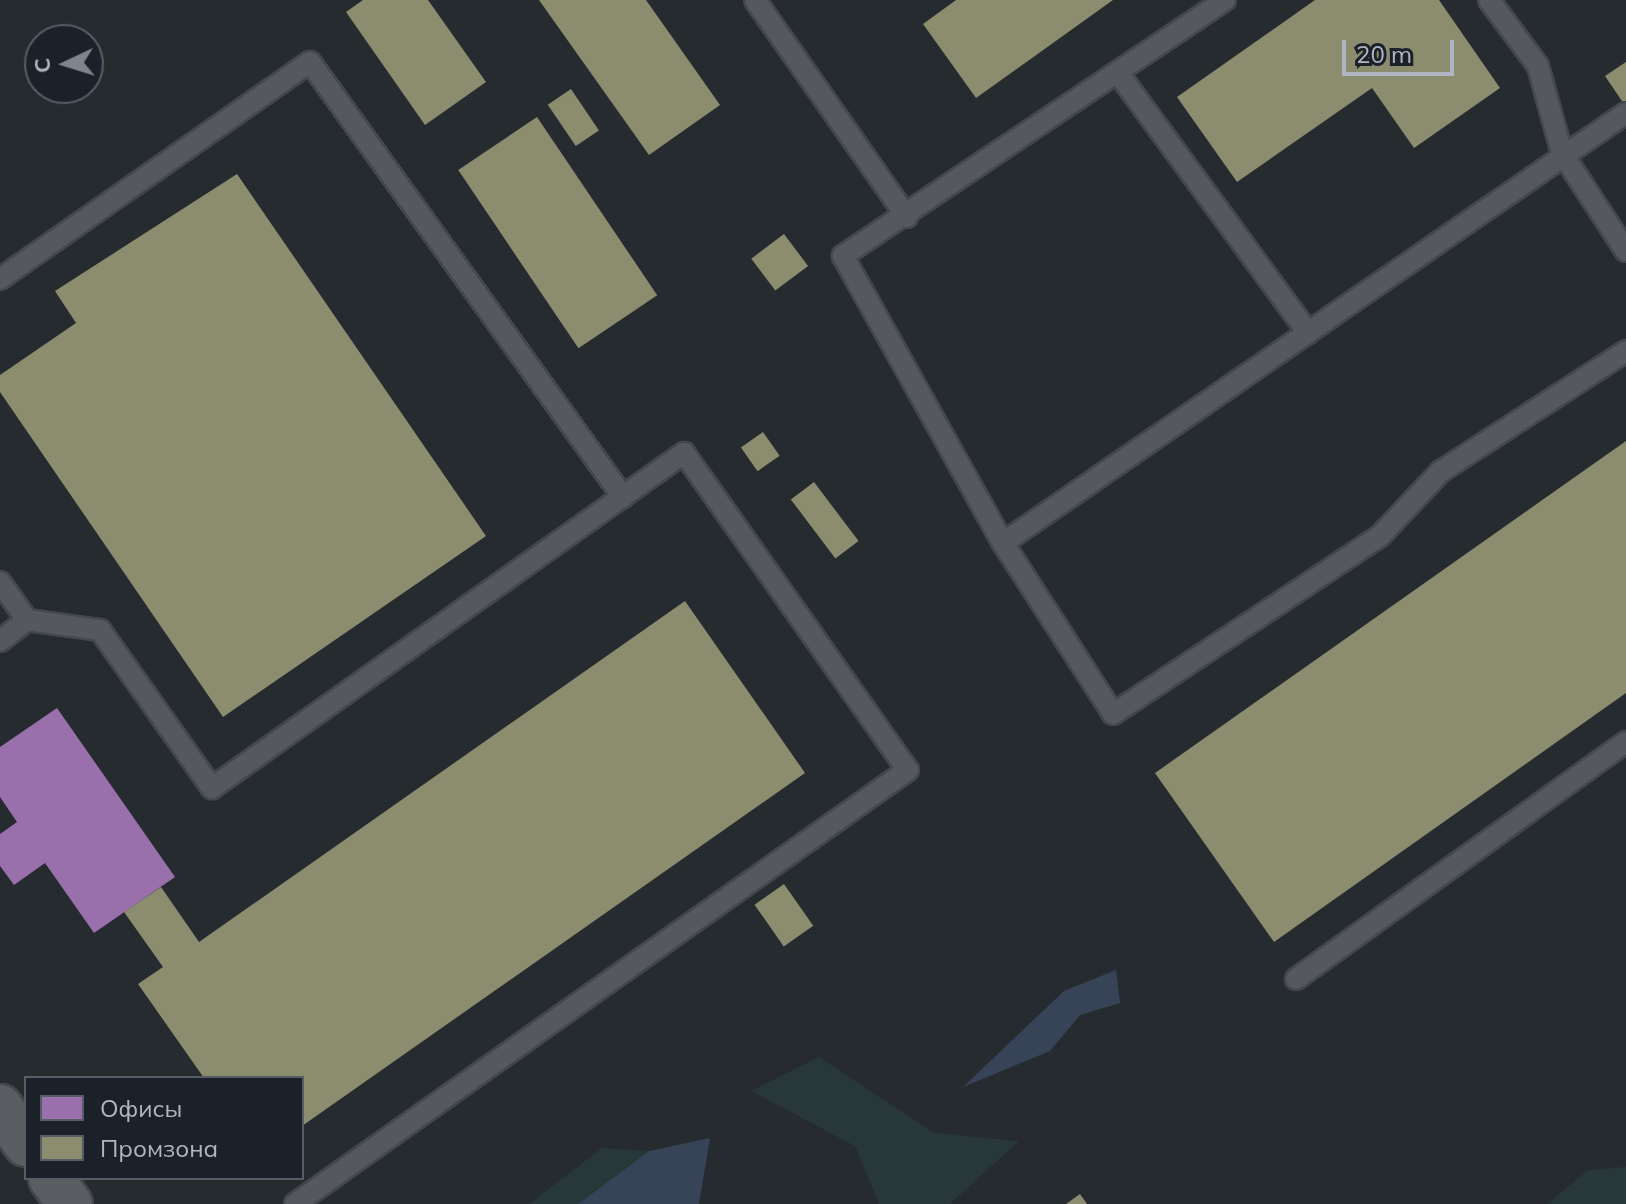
<!DOCTYPE html>
<meta charset="utf-8">
<style>
body{margin:0}
#map{position:relative;width:1626px;height:1204px;overflow:hidden;background:#262b30;font-family:Mulish,sans-serif}
div>[style]{position:absolute}
.green>*{inset:0;background:#283738}
.water>*{inset:0;background:#374458}
.offices>*{inset:0;background:#9970ab}
.industry>*{inset:0;background:#8c8c6e;transform-origin:0 0}
.roads{filter:drop-shadow(2px 0 #44474b) drop-shadow(-2px 0 #44474b) drop-shadow(0 2px #44474b) drop-shadow(0 -2px #44474b)}
.lane>*{height:20px;margin:-10px;padding:0 10px;transform-origin:10px;border-radius:10px;background:#55595f}
.secondary>*{height:44px;margin:-22px;padding:0 22px;transform-origin:22px;border-radius:22px;background:#5a5d62}
span{translate:-50% -50%;white-space:nowrap;text-align:center;line-height:1.15;-webkit-text-stroke:8px #1b2129;paint-order:stroke}
.legend{position:absolute;left:24px;top:1076px;width:280px;height:104px;box-sizing:border-box;background:#1b2129;border:2px solid #565d66;margin:0;padding:10px 14px;list-style:none;font-size:24px;color:#afb6c1}
.legend li{display:flex;align-items:center;gap:16px;height:40px}
.legend b{width:40px;border:2px solid #565d66}
.north{position:absolute;left:24px;top:24px;width:80px;height:80px;box-sizing:border-box;background:#1b2129;border:2px solid #565d66;border-radius:50%;rotate:266deg;font-size:22px;font-weight:700;line-height:32px;text-align:center;color:#afb6c1}
.north::after{content:'';display:block;margin:auto;width:28px;height:36px;background:#7f858e;clip-path:polygon(50% 0,100% 100%,50% 72%,0 100%)}
.scale{position:absolute;left:1342px;top:40px;width:112px;height:36px;box-sizing:border-box;border:4px solid #afb6c1;border-top:0;padding-left:10px;font-size:24px;line-height:28px;white-space:nowrap;color:#afb6c1;-webkit-text-stroke:6px #1b2129;paint-order:stroke}
</style>
<div id="map">
<div class="green">
<div style="clip-path:polygon(819px 1057px,934px 1133px,1019px 1141px,950px 1204px,879px 1204px,855px 1146px,751px 1091px)"></div>
<div style="clip-path:polygon(602px 1148px,649px 1151px,578px 1204px,529px 1204px)"></div>
<div style="clip-path:polygon(1626px 1167px,1626px 1204px,1547px 1204px,1588px 1170px)"></div>
</div>
<div class="water">
<div style="clip-path:polygon(1116px 970px,1120px 1003px,1080px 1015px,1050px 1051px,963px 1087px,1064px 991px)"></div>
<div style="clip-path:polygon(710px 1138px,699px 1204px,578px 1204px,649px 1151px)"></div>
</div>
<div class="offices">
<div style="clip-path:polygon(57px 708px,175px 877px,94px 933px,45px 863px,14px 885px,0 866px,0 834px,17px 822px,0 797px,0 747px)"></div>
</div>
<div class="industry">
<div style="clip-path:polygon(363px 0,428px 0,486px 82px,425px 125px,346px 12px)"></div>
<div style="clip-path:polygon(539px 0,646px 0,720px 105px,649px 155px)"></div>
<div style="clip-path:polygon(956px 0,1113px 0,976px 98px,923px 24px)"></div>
<div style="clip-path:polygon(1315px 0,1439px 0,1500px 88px,1414px 148px,1372px 88px,1237px 182px,1177px 97px)"></div>
<div style="clip-path:polygon(1626px 62px,1626px 107px,1605px 76px)"></div>
<div style="left:571px;top:89px;width:50px;height:28px;rotate:56deg"></div>
<div style="left:537px;top:117px;width:215px;height:95px;rotate:56deg"></div>
<div style="clip-path:polygon(237px 174px,486px 536px,223px 717px,0 392px,0 375px,76px 323px,55px 291px)"></div>
<div style="left:784px;top:234px;width:40px;height:41px;rotate:53deg"></div>
<div style="left:763px;top:432px;width:29px;height:27px;rotate:55deg"></div>
<div style="clip-path:polygon(1626px 441px,1626px 693px,1274px 942px,1155px 773px)"></div>
<div style="left:814px;top:482px;width:74px;height:29px;rotate:53deg"></div>
<div style="clip-path:polygon(685px 601px,805px 773px,302px 1126px,302px 1078px,204px 1078px,138px 984px,163px 967px,124px 912px,161px 887px,199px 942px)"></div>
<div style="left:784px;top:884px;width:51px;height:36px;rotate:55deg"></div>
<div style="clip-path:polygon(1080px 1194px,1087px 1204px,1066px 1204px)"></div>
</div>
<div class="roads">
<div class="lane">
<div style="left:755px;top:0;width:265px;rotate:55deg"></div>
<div style="left:1225px;top:0;width:460px;rotate:146.2deg"></div>
<div style="left:843px;top:256px;width:329px;rotate:60.9deg"></div>
<div style="left:1003px;top:543px;width:203px;rotate:57.2deg"></div>
<div style="left:1113px;top:714px;width:321px;rotate:-33.7deg"></div>
<div style="left:1380px;top:536px;width:88px;rotate:-46.8deg"></div>
<div style="left:1440px;top:472px;width:222px;rotate:-33deg"></div>
<div style="left:1489px;top:0;width:82px;rotate:53.4deg"></div>
<div style="left:1538px;top:66px;width:90px;rotate:74.6deg"></div>
<div style="left:1562px;top:153px;width:117px;rotate:56.9deg"></div>
<div style="left:1118px;top:73px;width:322px;rotate:53.8deg"></div>
<div style="left:0;top:279px;width:378px;rotate:-35deg"></div>
<div style="left:310px;top:62px;width:536px;rotate:54.26deg"></div>
<div style="left:1003px;top:543px;width:757px;rotate:-34.61deg"></div>
<div style="left:0;top:582px;width:47px;rotate:54.6deg"></div>
<div style="left:0;top:641px;width:34px;rotate:-38deg"></div>
<div style="left:27px;top:620px;width:74px;rotate:7.8deg"></div>
<div style="left:100px;top:630px;width:194px;rotate:54.7deg"></div>
<div style="left:212px;top:788px;width:579px;rotate:-35.37deg"></div>
<div style="left:684px;top:453px;width:388px;rotate:54.8deg"></div>
<div style="left:908px;top:770px;width:751px;rotate:144.7deg"></div>
<div style="left:1296px;top:979px;width:406px;rotate:-35.7deg"></div>
</div>
<div class="secondary">
<div style="left:0;top:1107px;width:45px;rotate:54.9deg"></div>
<div style="left:51px;top:1178px;width:32px;rotate:54deg"></div>
</div>
</div>
<ul class="legend">
<li><b style="height:22px;background:#9970ab"></b>Офисы</li>
<li><b style="height:22px;background:#8c8c6e"></b>Промзона</li>
</ul>
<div class="north">С</div>
<div class="scale">20 m</div>
</div>
